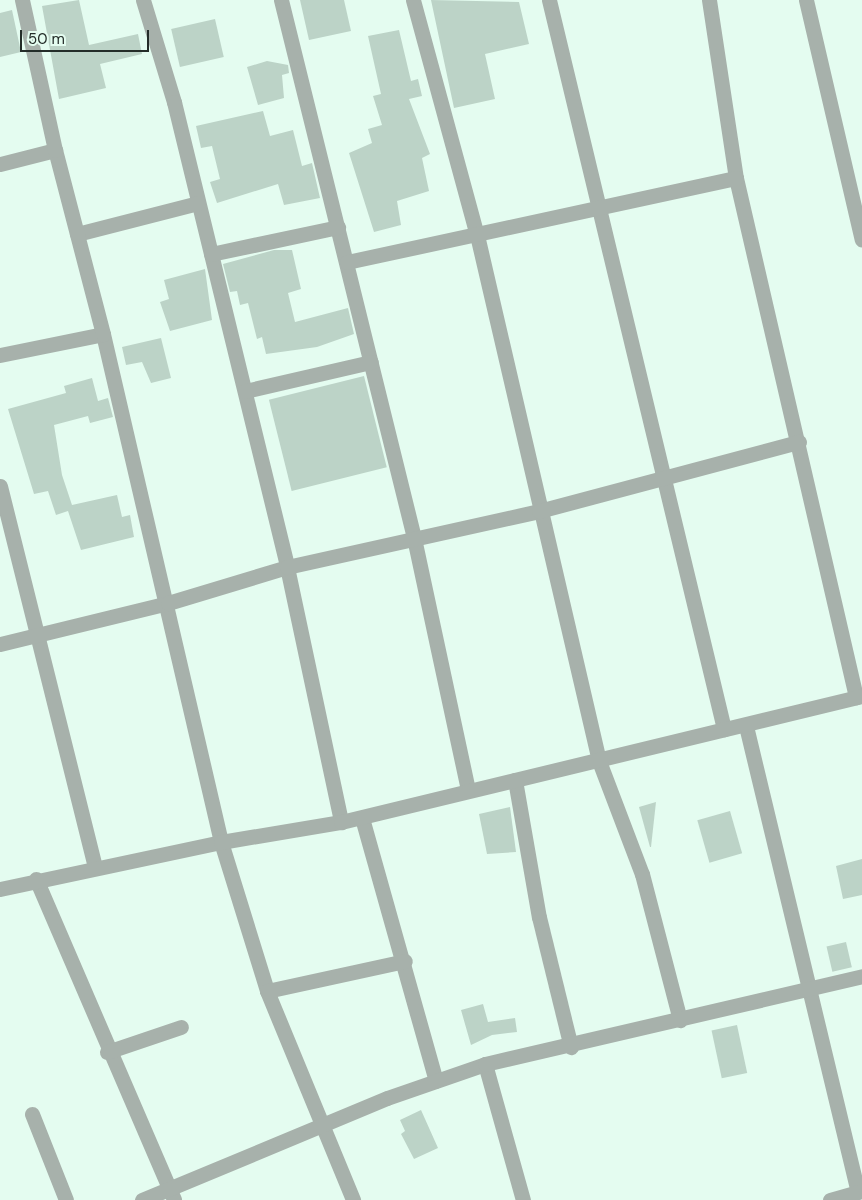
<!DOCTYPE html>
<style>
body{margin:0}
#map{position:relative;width:862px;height:1200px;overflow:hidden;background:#e4fcf0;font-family:"DM Sans",sans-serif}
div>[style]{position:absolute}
.building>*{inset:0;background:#bcd3c7;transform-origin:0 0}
.minor>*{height:15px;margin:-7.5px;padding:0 7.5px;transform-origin:7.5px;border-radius:7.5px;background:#a7b1ab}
.tertiary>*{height:15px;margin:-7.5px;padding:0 7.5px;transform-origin:7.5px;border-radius:7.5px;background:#a7b1ab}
span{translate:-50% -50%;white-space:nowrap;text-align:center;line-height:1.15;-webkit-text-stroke:5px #e4fcf0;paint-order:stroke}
.scale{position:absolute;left:20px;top:30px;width:129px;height:22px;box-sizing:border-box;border:2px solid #242d29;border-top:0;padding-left:6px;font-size:15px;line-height:18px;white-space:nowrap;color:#242d29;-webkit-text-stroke:4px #e4fcf0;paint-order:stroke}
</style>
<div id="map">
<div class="building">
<div style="clip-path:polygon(79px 0,89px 45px,138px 34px,142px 54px,100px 64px,106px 88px,59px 99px,42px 6px)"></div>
<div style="clip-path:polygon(300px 0,344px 0,351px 31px,309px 40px)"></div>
<div style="clip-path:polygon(431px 0,519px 2px,529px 44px,485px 54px,495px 99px,454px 108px)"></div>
<div style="clip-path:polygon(12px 10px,21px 52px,0 57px,0 13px)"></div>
<div style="left:215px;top:19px;width:39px;height:45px;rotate:77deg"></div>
<div style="clip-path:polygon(399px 30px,411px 81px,418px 79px,422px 96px,409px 99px,430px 154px,422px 158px,429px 191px,397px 201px,401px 225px,374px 232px,349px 153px,372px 143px,368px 129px,382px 125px,373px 96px,381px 94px,368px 36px)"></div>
<div style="clip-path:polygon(267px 61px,288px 65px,289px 73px,282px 75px,284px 98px,258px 105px,247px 67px)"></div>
<div style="clip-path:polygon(263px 111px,270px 136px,293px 130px,302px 166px,312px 163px,320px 198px,284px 205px,278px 184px,217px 203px,210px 182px,220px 179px,212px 146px,201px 148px,196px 126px)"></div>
<div style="clip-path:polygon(274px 250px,292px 250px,301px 289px,288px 293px,295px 322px,348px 308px,354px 334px,317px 347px,266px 354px,262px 337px,257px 339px,248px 303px,240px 305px,237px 291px,230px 292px,223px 264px)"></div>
<div style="clip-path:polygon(205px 269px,212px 320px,170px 331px,160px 302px,169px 299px,164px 280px)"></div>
<div style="clip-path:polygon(161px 338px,171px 378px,151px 383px,142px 362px,126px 365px,122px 347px)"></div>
<div style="left:364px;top:376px;width:94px;height:98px;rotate:76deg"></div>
<div style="clip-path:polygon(92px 378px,98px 401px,108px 398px,113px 417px,90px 423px,88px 416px,54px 425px,62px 475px,72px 505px,117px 495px,122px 517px,130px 515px,134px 537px,81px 550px,68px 511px,56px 515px,48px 491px,34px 494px,8px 409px,66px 393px,64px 386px)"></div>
<div style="clip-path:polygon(656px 802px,651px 847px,650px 847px,639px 807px)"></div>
<div style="clip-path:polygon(510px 807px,516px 852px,487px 854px,479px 814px)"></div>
<div style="left:730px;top:811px;width:44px;height:34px;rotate:74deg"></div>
<div style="clip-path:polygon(862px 859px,862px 895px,843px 899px,836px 866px)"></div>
<div style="left:846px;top:942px;width:26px;height:20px;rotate:77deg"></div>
<div style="clip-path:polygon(483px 1004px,488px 1022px,515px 1018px,517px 1032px,492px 1035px,471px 1045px,461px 1010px)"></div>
<div style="left:737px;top:1025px;width:49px;height:26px;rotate:78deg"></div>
<div style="clip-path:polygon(421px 1110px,438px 1148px,414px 1159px,401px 1134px,405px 1131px,400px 1120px)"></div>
</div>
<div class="minor">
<div style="left:143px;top:0;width:107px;rotate:73.1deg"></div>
<div style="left:174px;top:102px;width:479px;rotate:76.3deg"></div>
<div style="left:287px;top:567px;width:261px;rotate:78deg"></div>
<div style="left:281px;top:0;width:554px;rotate:76.11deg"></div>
<div style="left:414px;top:538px;width:258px;rotate:77.9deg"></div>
<div style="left:413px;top:0;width:244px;rotate:74.8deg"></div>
<div style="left:477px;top:235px;width:540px;rotate:76.94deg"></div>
<div style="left:599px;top:761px;width:121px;rotate:69.2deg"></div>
<div style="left:642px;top:874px;width:151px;rotate:75.4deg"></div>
<div style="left:549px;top:0;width:750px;rotate:76.5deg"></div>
<div style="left:709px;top:0;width:180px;rotate:81.4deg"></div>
<div style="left:736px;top:178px;width:533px;rotate:76.98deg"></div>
<div style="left:0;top:164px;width:57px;rotate:-14.3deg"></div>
<div style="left:77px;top:234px;width:125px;rotate:-14.4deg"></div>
<div style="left:211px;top:254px;width:130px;rotate:-12deg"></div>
<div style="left:347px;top:262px;width:398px;rotate:-12.2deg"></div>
<div style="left:103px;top:334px;width:522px;rotate:76.92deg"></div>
<div style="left:221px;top:842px;width:156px;rotate:72.8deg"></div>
<div style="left:267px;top:991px;width:226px;rotate:67.6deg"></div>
<div style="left:0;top:355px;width:105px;rotate:-11.5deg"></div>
<div style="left:103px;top:334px;width:190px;rotate:-104.6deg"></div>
<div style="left:55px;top:150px;width:154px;rotate:-102.4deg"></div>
<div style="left:245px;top:391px;width:129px;rotate:-13deg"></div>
<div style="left:0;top:486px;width:393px;rotate:76deg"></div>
<div style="left:0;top:644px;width:173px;rotate:-13.7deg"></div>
<div style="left:168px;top:603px;width:124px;rotate:-16.8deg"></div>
<div style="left:287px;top:567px;width:258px;rotate:-12.5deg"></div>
<div style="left:539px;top:511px;width:269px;rotate:-14.9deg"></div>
<div style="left:746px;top:726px;width:479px;rotate:76.5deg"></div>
<div style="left:515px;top:780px;width:139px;rotate:80.1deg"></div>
<div style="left:539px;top:917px;width:134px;rotate:76.2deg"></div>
<div style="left:362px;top:818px;width:273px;rotate:74.3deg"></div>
<div style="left:36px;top:879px;width:349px;rotate:66.7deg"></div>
<div style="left:267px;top:991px;width:141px;rotate:-12.3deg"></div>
<div style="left:107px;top:1052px;width:78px;rotate:-18.7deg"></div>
<div style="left:485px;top:1064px;width:141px;rotate:74.4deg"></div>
<div style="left:32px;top:1114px;width:92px;rotate:68.4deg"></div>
<div style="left:142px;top:1200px;width:265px;rotate:-22.6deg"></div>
<div style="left:387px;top:1098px;width:104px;rotate:-19.1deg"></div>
<div style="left:485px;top:1064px;width:387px;rotate:-13.1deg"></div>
<div style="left:830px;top:1200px;width:33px;rotate:-16deg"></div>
</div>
<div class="tertiary">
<div style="left:806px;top:0;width:246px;rotate:76.9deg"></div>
<div style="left:0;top:889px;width:226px;rotate:-12deg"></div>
<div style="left:221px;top:842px;width:122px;rotate:-9.5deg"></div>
<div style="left:341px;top:822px;width:536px;rotate:-13.6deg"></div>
</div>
<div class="scale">50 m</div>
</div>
